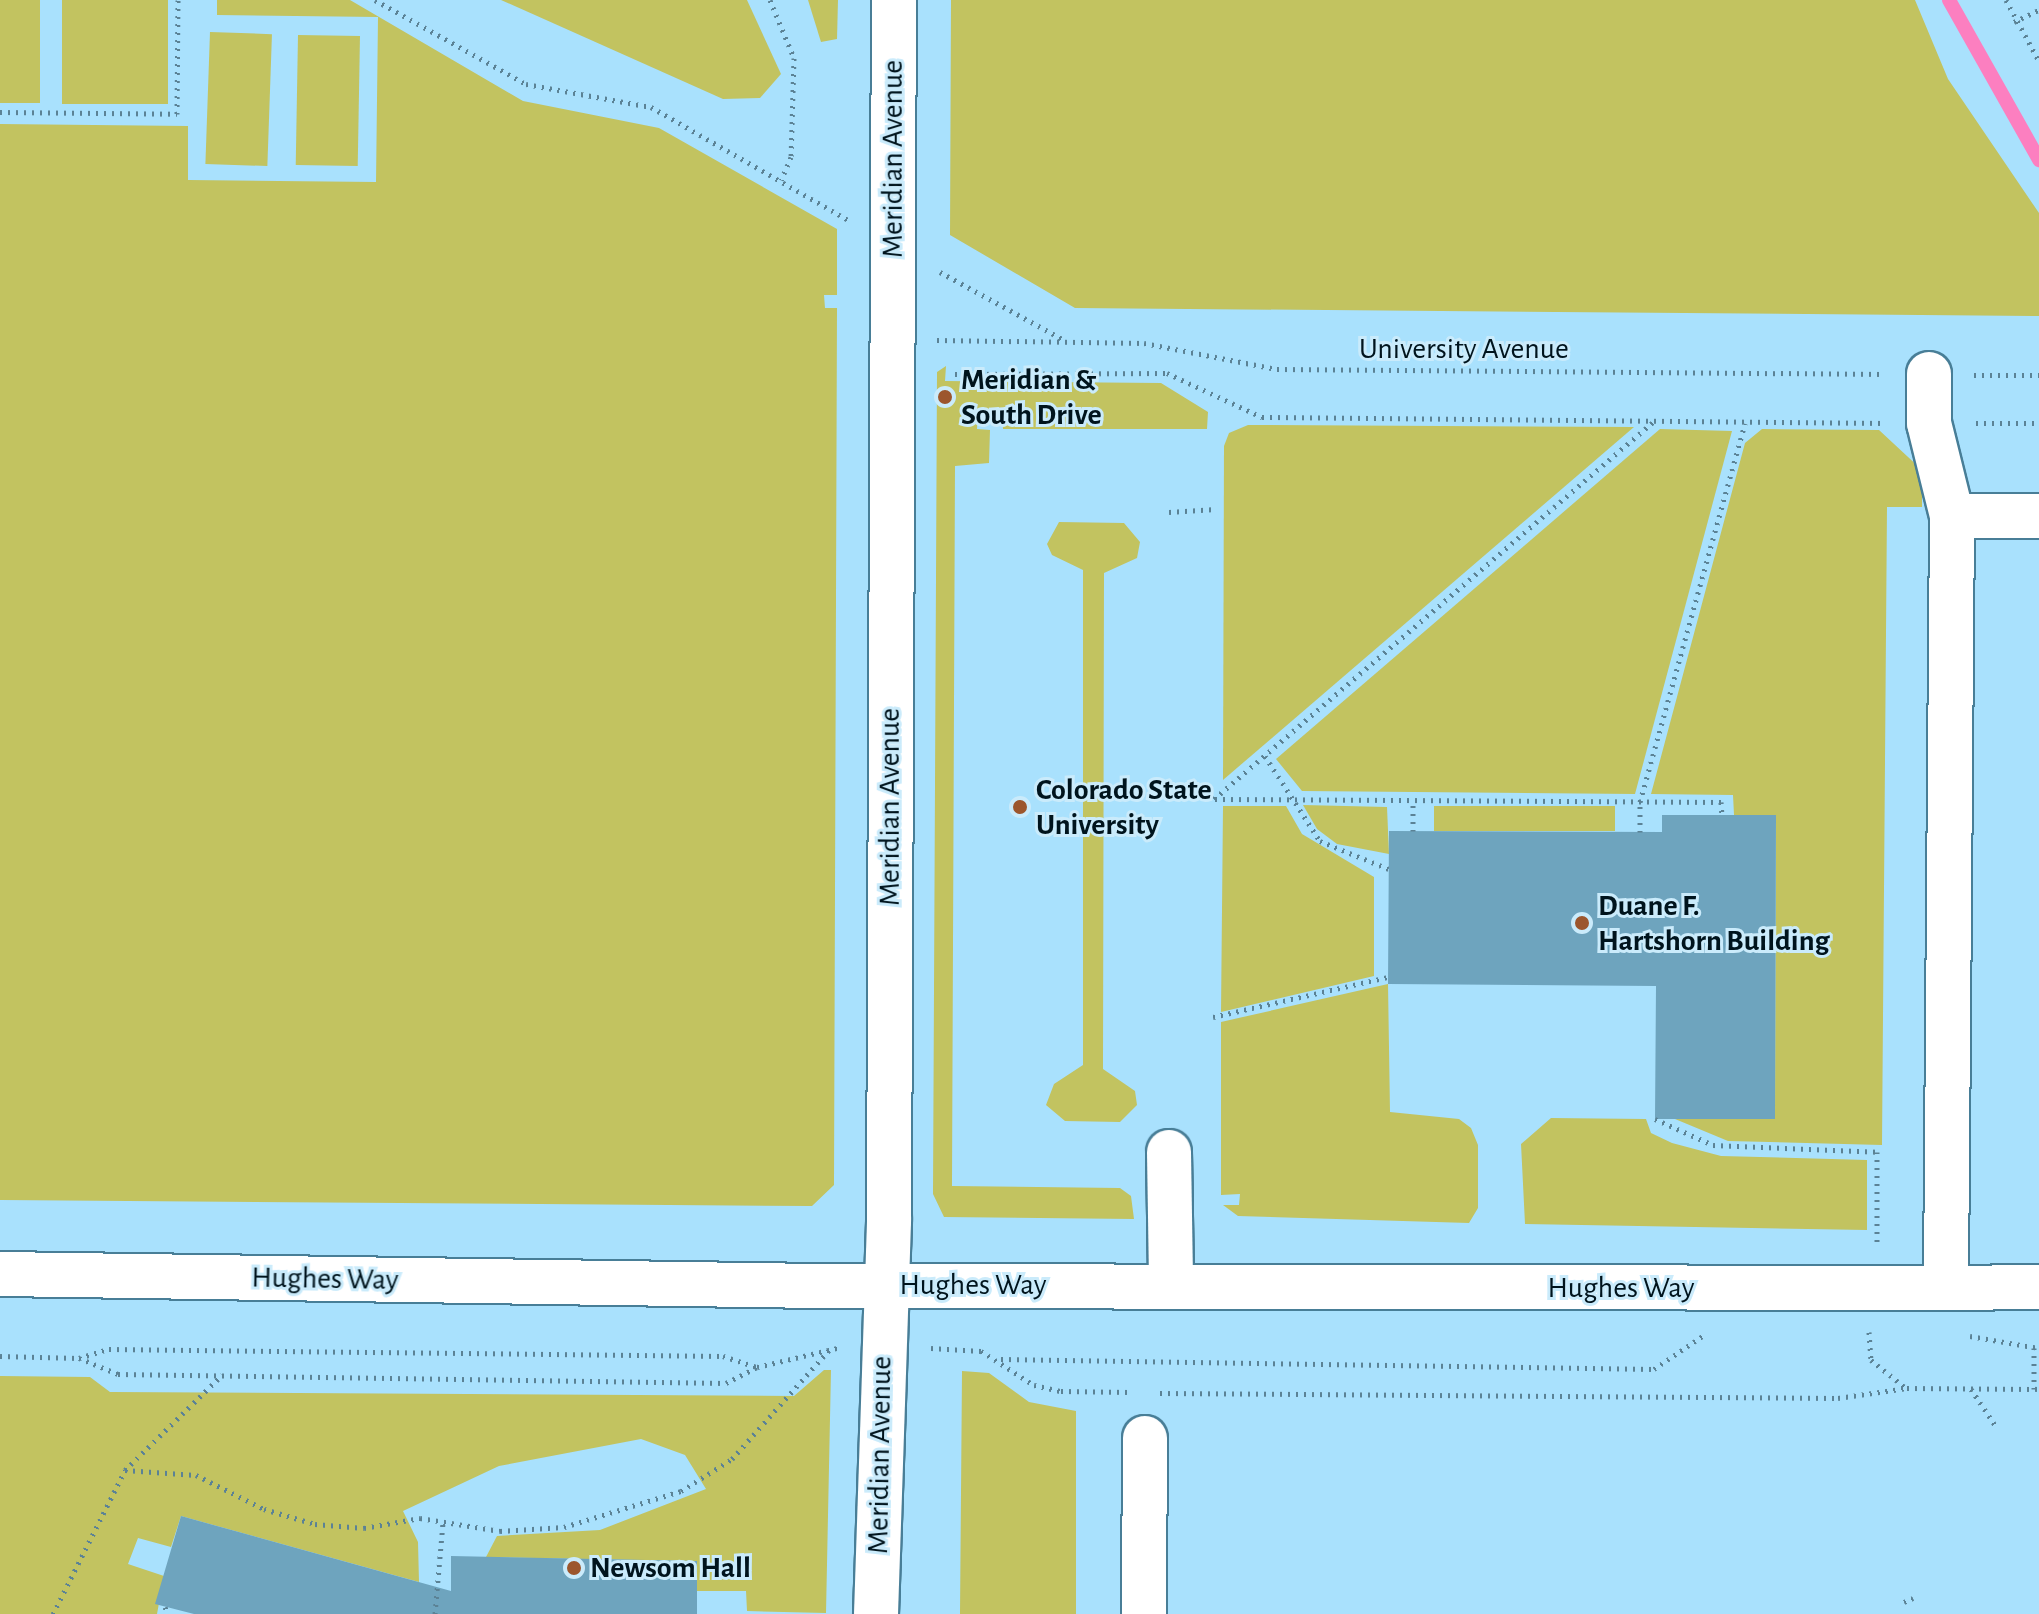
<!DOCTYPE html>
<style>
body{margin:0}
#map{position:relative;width:2039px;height:1614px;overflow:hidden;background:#a9e1fd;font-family:"Alegreya Sans",sans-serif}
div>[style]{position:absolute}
.green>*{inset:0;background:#c2c360;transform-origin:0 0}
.stream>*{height:14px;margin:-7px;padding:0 7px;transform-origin:7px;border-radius:7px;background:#fc7fc0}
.building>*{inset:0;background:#6ea4be}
.path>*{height:5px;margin-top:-2.5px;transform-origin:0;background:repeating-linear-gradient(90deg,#5b8295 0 2px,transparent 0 8px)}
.roads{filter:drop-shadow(2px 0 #487e97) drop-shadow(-2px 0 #487e97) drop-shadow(0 2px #487e97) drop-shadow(0 -2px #487e97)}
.minor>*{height:44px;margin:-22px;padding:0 22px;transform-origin:22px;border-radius:22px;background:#fff}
.dots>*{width:22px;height:22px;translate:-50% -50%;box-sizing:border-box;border:4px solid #caebfb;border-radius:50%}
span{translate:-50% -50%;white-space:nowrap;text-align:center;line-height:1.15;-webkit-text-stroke:6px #caebfb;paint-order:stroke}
.street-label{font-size:30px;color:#00141d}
.poi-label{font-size:30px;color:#00141d;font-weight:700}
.left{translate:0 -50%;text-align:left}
</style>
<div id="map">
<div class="green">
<div style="left:0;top:0;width:40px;height:103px"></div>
<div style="left:62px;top:0;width:106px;height:104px"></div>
<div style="clip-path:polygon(217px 0,350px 0,523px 101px,659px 128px,837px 229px,837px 295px,824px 295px,825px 308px,837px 308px,834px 1185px,812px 1206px,0 1200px,0 124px,188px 126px,188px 180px,376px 182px,378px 17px,217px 15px)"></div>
<div style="clip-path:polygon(501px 0,747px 0,781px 74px,760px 98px,723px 99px)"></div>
<div style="clip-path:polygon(808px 0,838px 0,837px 39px,821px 42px)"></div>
<div style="clip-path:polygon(951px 0,1915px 0,1948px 79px,2039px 213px,2039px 316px,1075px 308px,950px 235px)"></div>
<div style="left:210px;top:32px;width:62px;height:132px;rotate:2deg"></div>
<div style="left:298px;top:35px;width:62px;height:130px;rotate:1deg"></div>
<div style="clip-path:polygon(946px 366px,945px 381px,1161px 383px,1208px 412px,1207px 429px,1003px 429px,1002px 411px,978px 410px,977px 429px,990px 430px,989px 463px,955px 466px,952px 1186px,1120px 1188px,1131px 1196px,1134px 1219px,944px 1217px,933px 1194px,937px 372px)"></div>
<div style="clip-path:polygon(1248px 425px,1268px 425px,1634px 427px,1223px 780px,1224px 446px,1229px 433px)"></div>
<div style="clip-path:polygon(1660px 429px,1732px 431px,1635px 794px,1302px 791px,1276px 759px)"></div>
<div style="clip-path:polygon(1762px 429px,1879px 430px,1922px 470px,1922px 507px,1887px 507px,1882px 1145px,1728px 1141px,1675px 1119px,1775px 1119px,1776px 816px,1734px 815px,1733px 795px,1651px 794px,1745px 443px)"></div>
<div style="clip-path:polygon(1059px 522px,1124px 523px,1140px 542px,1137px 558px,1104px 573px,1103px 1069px,1135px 1091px,1137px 1105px,1120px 1122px,1065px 1121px,1046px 1105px,1054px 1084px,1083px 1065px,1083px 570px,1052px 555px,1047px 544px)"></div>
<div style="clip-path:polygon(1303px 805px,1387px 807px,1389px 854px,1337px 844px,1317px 829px)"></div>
<div style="clip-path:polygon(1223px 806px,1286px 806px,1302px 834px,1374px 877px,1374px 976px,1221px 1012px)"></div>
<div style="left:1434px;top:806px;width:181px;height:25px"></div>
<div style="clip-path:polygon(1388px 984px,1390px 1112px,1459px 1119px,1471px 1128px,1478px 1145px,1478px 1208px,1469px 1223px,1238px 1216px,1223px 1205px,1239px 1205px,1240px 1194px,1221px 1195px,1221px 1022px)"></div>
<div style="clip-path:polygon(1551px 1118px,1646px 1119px,1651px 1133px,1672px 1143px,1721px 1156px,1867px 1160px,1867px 1230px,1525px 1224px,1521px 1144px)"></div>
<div style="clip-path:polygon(824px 1370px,831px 1370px,826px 1613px,747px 1611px,746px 1591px,697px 1591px,696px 1561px,486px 1557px,497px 1536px,600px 1530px,706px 1489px,685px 1455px,641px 1439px,499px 1466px,403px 1511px,418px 1542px,419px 1582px,181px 1516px,171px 1547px,138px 1538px,128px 1564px,164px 1576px,157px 1614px,0 1614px,0 1376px,90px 1377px,110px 1392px,794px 1396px)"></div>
<div style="clip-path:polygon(962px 1371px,989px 1373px,1029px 1402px,1076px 1411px,1076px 1614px,960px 1614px)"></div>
</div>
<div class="stream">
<div style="left:1949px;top:0;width:184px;rotate:60.6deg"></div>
</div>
<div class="building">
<div style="clip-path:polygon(1662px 815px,1776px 815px,1775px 1119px,1655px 1119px,1656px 986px,1388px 984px,1389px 831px,1662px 832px)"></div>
<div style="clip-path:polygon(181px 1516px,451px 1591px,451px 1556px,697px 1561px,697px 1614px,194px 1614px,155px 1604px)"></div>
</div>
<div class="path">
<div style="left:375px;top:0;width:173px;rotate:29.1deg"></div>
<div style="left:526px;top:84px;width:127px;rotate:10.4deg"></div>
<div style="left:651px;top:107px;width:227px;rotate:29.8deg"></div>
<div style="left:770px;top:0;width:63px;rotate:67.5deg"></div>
<div style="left:794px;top:58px;width:99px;rotate:91.7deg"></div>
<div style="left:791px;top:157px;width:25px;rotate:113deg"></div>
<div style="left:2006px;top:0;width:69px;rotate:61.6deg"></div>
<div style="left:2014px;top:22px;width:28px;rotate:-26deg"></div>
<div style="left:0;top:112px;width:177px;rotate:0.6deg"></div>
<div style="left:177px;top:114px;width:114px;rotate:-89.5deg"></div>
<div style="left:940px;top:272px;width:141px;rotate:28.7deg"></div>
<div style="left:937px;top:340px;width:207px;rotate:0.8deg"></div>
<div style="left:1144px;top:343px;width:136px;rotate:11.1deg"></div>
<div style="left:1277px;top:369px;width:607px;rotate:0.47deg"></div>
<div style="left:955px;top:374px;width:212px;rotate:-0.3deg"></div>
<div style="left:1167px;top:373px;width:105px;rotate:24.9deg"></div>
<div style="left:1262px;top:417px;width:624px;rotate:0.55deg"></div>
<div style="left:1974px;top:375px;width:65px"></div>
<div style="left:1976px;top:423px;width:63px"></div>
<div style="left:1169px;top:512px;width:47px;rotate:-3.7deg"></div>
<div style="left:1265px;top:756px;width:101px;rotate:57.1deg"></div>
<div style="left:1320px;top:841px;width:74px;rotate:22.1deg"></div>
<div style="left:1214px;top:799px;width:579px;rotate:-40.65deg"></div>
<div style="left:1215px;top:799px;width:506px;rotate:0.34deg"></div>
<div style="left:1721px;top:802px;width:13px;rotate:86deg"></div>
<div style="left:1413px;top:831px;width:31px;rotate:-90deg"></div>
<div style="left:1640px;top:832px;width:30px;rotate:-90deg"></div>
<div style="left:1640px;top:802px;width:393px;rotate:-74.5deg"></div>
<div style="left:1213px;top:1017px;width:180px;rotate:-12.9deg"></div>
<div style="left:1655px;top:1119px;width:64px;rotate:24.1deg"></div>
<div style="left:1713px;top:1145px;width:164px;rotate:2.4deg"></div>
<div style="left:1877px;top:1152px;width:90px;rotate:90deg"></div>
<div style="left:1869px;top:1332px;width:28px;rotate:86deg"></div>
<div style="left:1871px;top:1360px;width:45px;rotate:38.7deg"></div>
<div style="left:1970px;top:1336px;width:70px;rotate:9.9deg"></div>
<div style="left:931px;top:1348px;width:50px;rotate:3.4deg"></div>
<div style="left:981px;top:1351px;width:63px;rotate:32.7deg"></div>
<div style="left:1034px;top:1385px;width:28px;rotate:13deg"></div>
<div style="left:1061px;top:1391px;width:69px;rotate:0.8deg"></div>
<div style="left:2034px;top:1348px;width:41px;rotate:90deg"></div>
<div style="left:0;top:1356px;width:79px;rotate:1.5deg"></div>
<div style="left:79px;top:1358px;width:31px;rotate:-17deg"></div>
<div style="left:109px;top:1349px;width:614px;rotate:0.65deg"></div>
<div style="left:723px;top:1356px;width:35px;rotate:18deg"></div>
<div style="left:79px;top:1358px;width:42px;rotate:22.3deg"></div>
<div style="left:118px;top:1374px;width:608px;rotate:0.85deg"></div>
<div style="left:726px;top:1383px;width:35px;rotate:-27deg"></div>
<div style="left:757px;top:1367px;width:86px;rotate:-13.4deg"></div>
<div style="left:1001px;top:1359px;width:653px;rotate:0.88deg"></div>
<div style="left:1654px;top:1369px;width:60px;rotate:-34.2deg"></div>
<div style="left:1971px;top:1389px;width:47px;rotate:56.3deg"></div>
<div style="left:1160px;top:1393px;width:678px;rotate:0.42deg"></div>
<div style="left:1838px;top:1398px;width:70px;rotate:-8.2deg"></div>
<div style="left:1907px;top:1388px;width:132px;rotate:0.4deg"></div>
<div style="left:125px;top:1470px;width:71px;rotate:4deg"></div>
<div style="left:196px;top:1475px;width:76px;rotate:26.6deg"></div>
<div style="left:264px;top:1509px;width:53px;rotate:16.4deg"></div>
<div style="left:315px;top:1524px;width:49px;rotate:4.7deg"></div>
<div style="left:364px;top:1528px;width:57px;rotate:-10.1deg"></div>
<div style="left:420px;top:1518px;width:81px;rotate:9.2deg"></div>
<div style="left:500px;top:1531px;width:64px;rotate:-3.6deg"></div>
<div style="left:564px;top:1527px;width:122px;rotate:-17.1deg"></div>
<div style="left:681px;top:1491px;width:60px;rotate:-32.1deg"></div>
<div style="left:732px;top:1459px;width:149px;rotate:-48.3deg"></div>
<div style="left:1904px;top:1602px;width:10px;rotate:-24deg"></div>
<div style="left:165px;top:1607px;width:8px;rotate:67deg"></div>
<div style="left:53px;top:1614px;width:161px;rotate:-63.4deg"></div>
<div style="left:125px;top:1470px;width:136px;rotate:-44.4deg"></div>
<div style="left:435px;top:1614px;width:92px;rotate:-85deg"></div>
</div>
<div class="roads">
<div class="minor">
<div style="left:1929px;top:374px;width:49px;rotate:90deg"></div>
<div style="left:1929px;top:423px;width:96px;rotate:76.1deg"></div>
<div style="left:2039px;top:516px;width:87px;rotate:180deg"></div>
<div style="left:1952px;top:516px;width:772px;rotate:90.45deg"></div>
<div style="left:1946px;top:1288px;width:93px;rotate:-0.6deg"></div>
<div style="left:1169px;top:1152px;width:133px;rotate:89.1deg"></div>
<div style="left:0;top:1274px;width:822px;rotate:0.84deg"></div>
<div style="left:822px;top:1286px;width:1124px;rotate:0.1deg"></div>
<div style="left:876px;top:1614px;width:393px;rotate:-88.1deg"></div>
<div style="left:889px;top:1221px;width:1221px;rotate:-89.77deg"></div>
<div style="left:1144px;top:1614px;width:176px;rotate:-89.7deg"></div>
</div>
</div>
<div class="dots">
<div style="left:945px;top:397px;background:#9c562d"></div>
<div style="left:1020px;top:807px;background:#9c562d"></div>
<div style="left:1582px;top:923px;background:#9c562d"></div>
<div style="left:574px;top:1568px;background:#9c562d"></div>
</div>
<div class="street-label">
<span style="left:893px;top:159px;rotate:-90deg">Meridian Avenue</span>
<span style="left:1464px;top:349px">University Avenue</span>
<span style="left:890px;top:807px;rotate:-90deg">Meridian Avenue</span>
<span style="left:325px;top:1279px;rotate:1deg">Hughes Way</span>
<span style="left:973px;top:1285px">Hughes Way</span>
<span style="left:1621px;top:1288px">Hughes Way</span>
<span style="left:880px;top:1455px;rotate:-89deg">Meridian Avenue</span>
</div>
<div class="poi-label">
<span class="left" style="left:961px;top:397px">Meridian &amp;<br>South Drive</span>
<span class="left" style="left:1036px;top:807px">Colorado State<br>University</span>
<span class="left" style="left:1598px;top:923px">Duane F.<br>Hartshorn Building</span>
<span class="left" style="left:590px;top:1568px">Newsom Hall</span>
</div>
</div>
